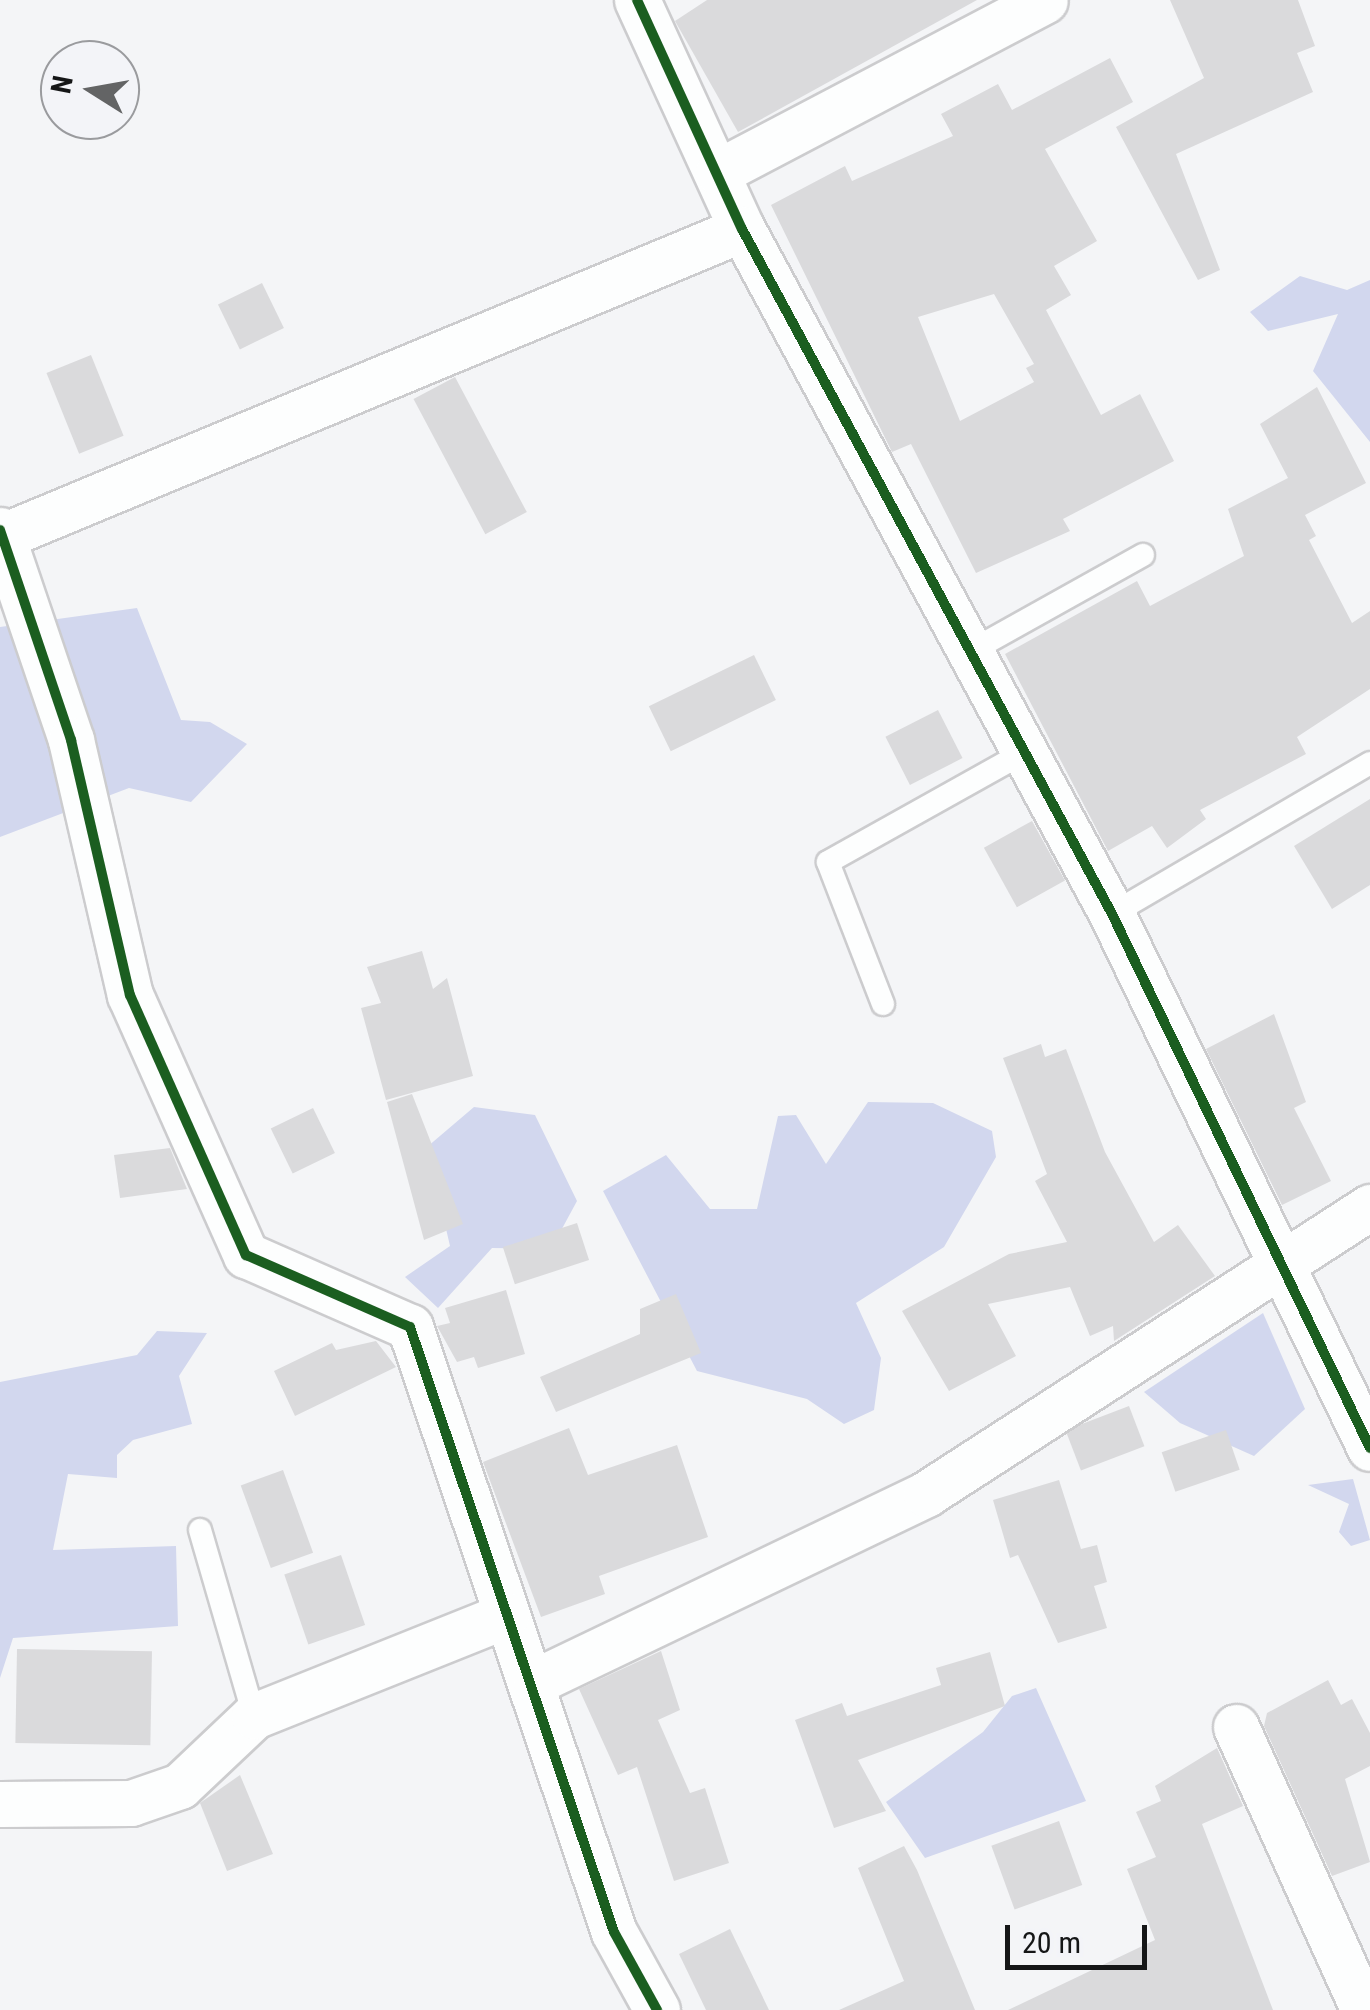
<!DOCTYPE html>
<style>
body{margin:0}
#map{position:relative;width:1370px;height:2010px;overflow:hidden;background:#f4f5f7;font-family:"Roboto Condensed",sans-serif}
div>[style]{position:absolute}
.forest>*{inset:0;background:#d2d7ee}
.building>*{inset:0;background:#dadadc;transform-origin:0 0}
.roads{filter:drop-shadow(2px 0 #ccccce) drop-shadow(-2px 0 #ccccce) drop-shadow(0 2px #ccccce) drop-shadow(0 -2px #ccccce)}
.lane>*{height:22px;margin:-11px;padding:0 11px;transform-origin:11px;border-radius:11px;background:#fdfefe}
.street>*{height:45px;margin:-22.5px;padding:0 22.5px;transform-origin:22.5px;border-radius:22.5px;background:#fdfefe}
.cycleway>*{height:10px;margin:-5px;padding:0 5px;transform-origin:5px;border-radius:5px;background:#1b5e20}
span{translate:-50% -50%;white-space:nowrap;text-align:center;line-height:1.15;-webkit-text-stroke:9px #f3f4f8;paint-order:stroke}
.north{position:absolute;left:40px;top:40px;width:100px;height:100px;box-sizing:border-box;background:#f3f4f8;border:2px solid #9a9b9e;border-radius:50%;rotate:281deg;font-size:28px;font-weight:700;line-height:40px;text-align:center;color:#151617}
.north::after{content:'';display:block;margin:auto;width:35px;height:45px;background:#636465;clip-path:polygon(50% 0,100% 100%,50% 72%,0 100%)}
.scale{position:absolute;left:1005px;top:1925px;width:142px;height:45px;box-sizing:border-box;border:5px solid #151617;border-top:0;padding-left:12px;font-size:30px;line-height:35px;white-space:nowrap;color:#151617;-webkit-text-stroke:8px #f3f4f8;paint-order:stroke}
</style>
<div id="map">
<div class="forest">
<div style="clip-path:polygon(1300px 276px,1347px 290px,1370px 280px,1370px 442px,1313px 371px,1338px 314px,1268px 331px,1250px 312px)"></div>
<div style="clip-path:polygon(137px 608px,181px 720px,210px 722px,247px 744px,191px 802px,129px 788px,0 837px,0 627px)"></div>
<div style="clip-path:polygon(868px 1102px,933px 1103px,992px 1131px,996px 1157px,944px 1247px,856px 1303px,881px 1358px,874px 1410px,844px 1424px,807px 1399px,697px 1371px,603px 1191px,666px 1155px,710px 1209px,757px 1209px,778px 1116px,796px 1115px,826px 1164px)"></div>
<div style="clip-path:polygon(474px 1107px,535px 1115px,577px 1201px,551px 1249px,492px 1248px,438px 1308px,405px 1277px,450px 1246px,427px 1147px)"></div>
<div style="clip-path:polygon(1263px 1313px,1305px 1409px,1254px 1456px,1180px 1423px,1144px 1392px)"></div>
<div style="clip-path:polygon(157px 1331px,207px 1333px,179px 1376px,192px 1424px,133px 1440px,117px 1455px,117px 1478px,68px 1474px,53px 1550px,176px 1546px,178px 1626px,13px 1638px,0 1678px,0 1382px,137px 1355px)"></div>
<div style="clip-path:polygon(1353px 1479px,1370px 1540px,1351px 1546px,1339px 1532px,1349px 1504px,1308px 1485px)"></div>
<div style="clip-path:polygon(1036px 1688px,1086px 1801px,925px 1858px,886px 1802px,983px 1732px,1012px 1696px)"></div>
</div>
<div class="building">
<div style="clip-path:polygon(707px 0,977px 0,738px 132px,675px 21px)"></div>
<div style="clip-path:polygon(1170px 0,1298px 0,1315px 46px,1297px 53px,1313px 92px,1176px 154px,1220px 270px,1198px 280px,1116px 127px,1204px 78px)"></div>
<div style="clip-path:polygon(evenodd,1110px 58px,1133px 102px,1045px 149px,1097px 241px,1054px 266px,1071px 295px,1046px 310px,1101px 415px,1140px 394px,1174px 461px,1063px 519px,1070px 531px,976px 573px,911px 444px,892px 452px,771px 205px,845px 166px,852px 181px,953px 136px,941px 114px,998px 84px,1012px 110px,1110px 58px,994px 294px,1034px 364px,1026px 368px,1034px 382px,960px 421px,918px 317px,994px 294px)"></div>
<div style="left:262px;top:283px;width:50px;height:49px;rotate:64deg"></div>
<div style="left:91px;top:355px;width:87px;height:48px;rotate:68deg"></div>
<div style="left:455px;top:377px;width:153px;height:47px;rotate:62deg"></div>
<div style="clip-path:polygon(1317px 387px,1366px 483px,1305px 515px,1316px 536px,1309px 540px,1352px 623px,1370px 611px,1370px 689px,1297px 737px,1306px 754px,1200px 810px,1206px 819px,1167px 848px,1152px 826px,1108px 851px,1005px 654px,1137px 581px,1150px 606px,1244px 556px,1228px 509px,1288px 478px,1260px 424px)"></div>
<div style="left:754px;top:655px;width:50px;height:117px;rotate:64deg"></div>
<div style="left:938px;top:710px;width:54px;height:59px;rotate:63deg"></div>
<div style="clip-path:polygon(1370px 799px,1370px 885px,1332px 909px,1294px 846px)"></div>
<div style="left:1032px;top:821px;width:68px;height:55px;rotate:61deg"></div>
<div style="clip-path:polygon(422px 951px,433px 989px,447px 978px,473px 1076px,386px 1100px,361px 1008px,381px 1003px,367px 967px)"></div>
<div style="clip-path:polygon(1274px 1014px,1306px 1102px,1294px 1108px,1331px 1181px,1282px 1205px,1206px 1049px)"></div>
<div style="clip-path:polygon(1041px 1044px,1045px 1057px,1066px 1049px,1105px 1152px,1154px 1242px,1178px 1225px,1215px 1276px,1114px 1341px,1113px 1326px,1090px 1336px,1070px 1287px,988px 1304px,1016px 1356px,949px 1391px,902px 1311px,1009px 1254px,1067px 1242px,1035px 1181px,1047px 1174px,1003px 1058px)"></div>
<div style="clip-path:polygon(412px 1094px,463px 1224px,424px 1240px,387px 1102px)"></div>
<div style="left:313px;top:1108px;width:50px;height:47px;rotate:64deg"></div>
<div style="clip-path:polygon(170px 1148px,187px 1189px,120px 1198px,114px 1155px)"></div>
<div style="left:577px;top:1223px;width:39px;height:78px;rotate:72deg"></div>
<div style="clip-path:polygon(506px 1290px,525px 1354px,478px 1368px,474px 1357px,457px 1362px,437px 1326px,450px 1323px,445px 1308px)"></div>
<div style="clip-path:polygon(676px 1294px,701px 1353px,556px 1412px,540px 1377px,640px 1334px,640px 1309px)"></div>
<div style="clip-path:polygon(376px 1341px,396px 1367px,295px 1416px,274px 1371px,332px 1343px,336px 1350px)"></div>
<div style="left:1129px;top:1406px;width:43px;height:68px;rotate:69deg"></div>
<div style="clip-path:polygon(569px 1428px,588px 1475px,677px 1445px,708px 1537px,599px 1576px,605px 1594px,541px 1617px,483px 1462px)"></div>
<div style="left:1226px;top:1430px;width:42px;height:68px;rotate:71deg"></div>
<div style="left:283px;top:1470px;width:88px;height:45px;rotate:70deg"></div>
<div style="clip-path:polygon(1059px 1480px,1081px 1549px,1097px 1545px,1107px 1582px,1094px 1586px,1107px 1628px,1058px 1643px,1018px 1555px,1010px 1558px,993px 1500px)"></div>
<div style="left:341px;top:1555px;width:74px;height:60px;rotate:71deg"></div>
<div style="left:17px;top:1649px;width:135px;height:94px;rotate:1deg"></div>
<div style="clip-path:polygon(661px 1651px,680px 1710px,658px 1720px,690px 1793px,705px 1788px,729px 1863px,674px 1881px,637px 1767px,618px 1775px,579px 1689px)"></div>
<div style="clip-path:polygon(990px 1652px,1005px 1706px,858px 1760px,886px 1811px,834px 1828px,795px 1720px,842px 1703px,847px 1716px,941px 1685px,936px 1668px)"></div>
<div style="clip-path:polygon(1328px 1680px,1341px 1705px,1352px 1699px,1370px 1733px,1370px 1766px,1345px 1779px,1370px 1862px,1332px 1876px,1264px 1726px,1267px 1713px)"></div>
<div style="clip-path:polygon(1217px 1748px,1243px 1806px,1202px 1824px,1273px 2010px,1008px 2010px,1155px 1940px,1127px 1869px,1156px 1857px,1136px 1812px,1161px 1801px,1155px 1786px)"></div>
<div style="clip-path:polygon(240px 1775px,273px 1854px,227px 1871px,200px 1803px)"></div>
<div style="left:1059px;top:1821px;width:68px;height:72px;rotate:70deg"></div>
<div style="clip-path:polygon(904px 1846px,917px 1870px,975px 2010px,839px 2010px,904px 1981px,858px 1868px)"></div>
<div style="clip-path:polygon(730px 1929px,769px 2010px,706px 2010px,679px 1954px)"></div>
</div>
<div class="roads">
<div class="lane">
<div style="left:971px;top:651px;width:197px;rotate:-29.2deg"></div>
<div style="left:1112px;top:914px;width:299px;rotate:-30.3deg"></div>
<div style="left:883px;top:1004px;width:152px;rotate:-111.2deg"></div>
<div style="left:828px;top:862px;width:221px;rotate:-29.2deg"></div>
<div style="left:200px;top:1530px;width:194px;rotate:73.8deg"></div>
</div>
<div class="street">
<div style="left:637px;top:0;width:252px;rotate:65.4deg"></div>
<div style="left:742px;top:229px;width:779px;rotate:61.62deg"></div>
<div style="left:1112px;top:914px;width:593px;rotate:64.21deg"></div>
<div style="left:718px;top:172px;width:369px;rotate:-27.7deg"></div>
<div style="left:0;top:530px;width:222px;rotate:71.3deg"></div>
<div style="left:71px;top:740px;width:262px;rotate:77deg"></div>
<div style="left:130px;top:995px;width:285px;rotate:66deg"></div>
<div style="left:246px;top:1255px;width:179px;rotate:23.7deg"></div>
<div style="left:410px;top:1327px;width:638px;rotate:71.37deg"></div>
<div style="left:614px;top:1932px;width:89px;rotate:61.1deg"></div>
<div style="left:3px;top:536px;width:800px;rotate:-22.56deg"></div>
<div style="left:536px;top:1681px;width:433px;rotate:-25.6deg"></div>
<div style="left:926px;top:1494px;width:529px;rotate:-32.88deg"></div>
<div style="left:1236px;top:1727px;width:311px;rotate:65.7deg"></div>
<div style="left:0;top:1804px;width:131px;rotate:-0.4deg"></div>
<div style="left:131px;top:1803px;width:52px;rotate:-19.1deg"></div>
<div style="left:180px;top:1786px;width:102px;rotate:-43.4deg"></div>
<div style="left:254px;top:1716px;width:272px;rotate:-21.8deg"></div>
</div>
</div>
<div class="cycleway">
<div style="left:637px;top:0;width:252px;rotate:65.4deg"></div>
<div style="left:742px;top:229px;width:779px;rotate:61.62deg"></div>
<div style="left:1112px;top:914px;width:593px;rotate:64.21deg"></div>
<div style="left:0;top:530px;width:222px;rotate:71.3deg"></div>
<div style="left:71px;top:740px;width:262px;rotate:77deg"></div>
<div style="left:130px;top:995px;width:285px;rotate:66deg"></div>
<div style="left:246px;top:1255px;width:179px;rotate:23.7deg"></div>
<div style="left:410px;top:1327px;width:638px;rotate:71.37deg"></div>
<div style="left:614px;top:1932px;width:89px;rotate:61.1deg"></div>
</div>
<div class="north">N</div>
<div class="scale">20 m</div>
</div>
